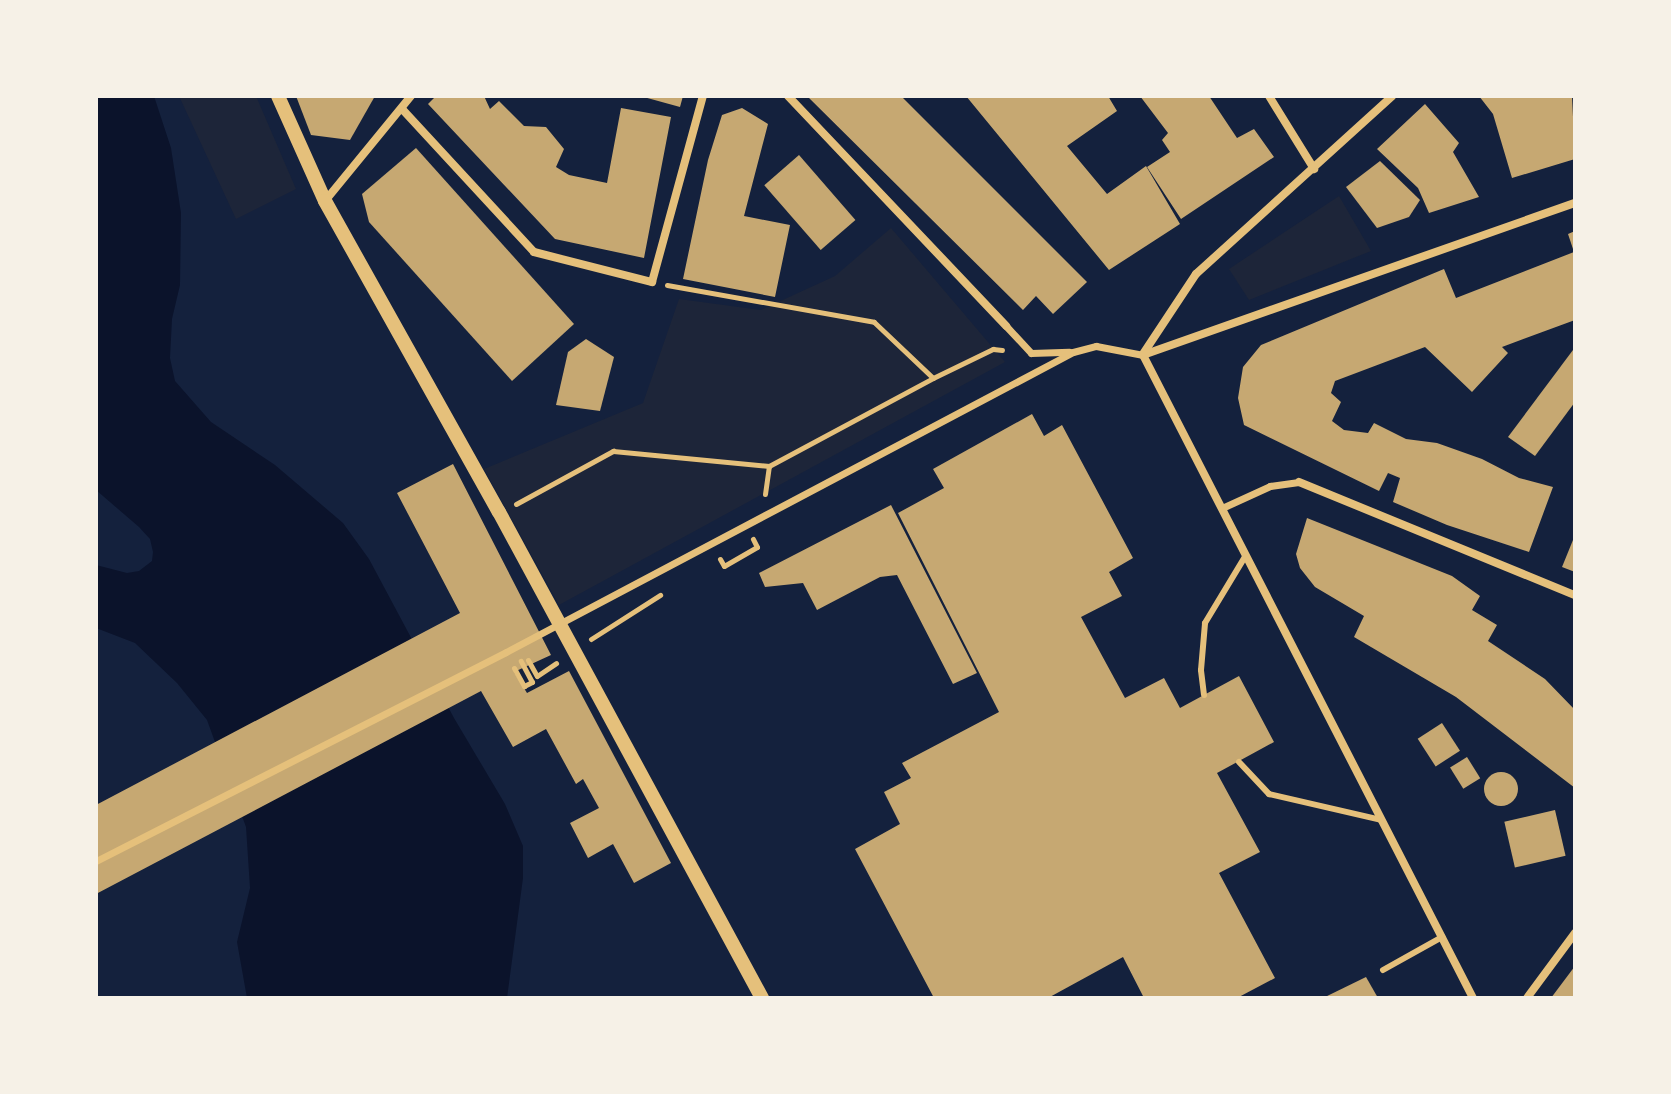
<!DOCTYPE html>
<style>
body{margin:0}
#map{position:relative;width:1671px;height:1094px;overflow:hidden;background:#14213d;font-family:"PT Serif",serif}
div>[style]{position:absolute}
.green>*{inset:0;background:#1d2539}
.water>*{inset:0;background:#0b132b}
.building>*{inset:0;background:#c6a872;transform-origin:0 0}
.round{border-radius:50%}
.path>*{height:5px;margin:-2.5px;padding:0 2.5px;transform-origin:2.5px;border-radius:2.5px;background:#e5c07b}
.service>*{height:6px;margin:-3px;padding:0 3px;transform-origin:3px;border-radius:3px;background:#e5c07b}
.pedestrian>*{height:7px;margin:-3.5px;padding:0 3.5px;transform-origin:3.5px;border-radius:3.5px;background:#e5c07b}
.minor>*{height:8px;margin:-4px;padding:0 4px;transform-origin:4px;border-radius:4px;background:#e5c07b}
.tertiary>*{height:14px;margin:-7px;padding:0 7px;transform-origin:7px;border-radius:7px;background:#e5c07b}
span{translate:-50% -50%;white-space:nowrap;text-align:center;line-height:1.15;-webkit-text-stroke:8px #f6f1e7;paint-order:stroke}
.frame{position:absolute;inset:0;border:98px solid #f6f1e7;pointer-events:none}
</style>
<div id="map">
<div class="green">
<div style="clip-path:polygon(179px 96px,256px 96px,296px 189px,236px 219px)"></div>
<div style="clip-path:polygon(1339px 196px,1371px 251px,1249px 300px,1229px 269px)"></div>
<div style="clip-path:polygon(891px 228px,1005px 362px,559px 605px,484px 469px,643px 403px,679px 299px,761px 310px,835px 276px)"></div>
</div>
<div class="water">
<div style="clip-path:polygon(96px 96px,154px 96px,171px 148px,181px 213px,180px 285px,172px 319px,170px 358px,175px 381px,211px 422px,275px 465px,343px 523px,369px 559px,454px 718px,505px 804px,523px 846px,523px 878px,507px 998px,247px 998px,237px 942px,250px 888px,246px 827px,207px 720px,177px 683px,135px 643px,96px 628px,96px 565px,127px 573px,139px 571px,152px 561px,153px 552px,150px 539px,139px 527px,96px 490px)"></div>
</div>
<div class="building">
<div style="clip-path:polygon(296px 96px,375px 96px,350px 140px,311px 135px)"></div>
<div style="clip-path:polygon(436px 96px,484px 96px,490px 109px,499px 101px,524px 126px,546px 127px,564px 149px,556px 167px,569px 175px,607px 183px,621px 108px,671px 117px,644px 258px,555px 239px,428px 104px)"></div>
<div style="clip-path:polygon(640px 96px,683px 96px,680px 107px)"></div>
<div style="clip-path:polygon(807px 96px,901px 96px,1087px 282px,1053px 314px,1036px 296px,1023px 310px)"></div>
<div style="clip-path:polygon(966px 96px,1108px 96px,1117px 111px,1067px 146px,1107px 194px,1146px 166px,1180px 224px,1109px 270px)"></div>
<div style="clip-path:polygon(1140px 96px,1209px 96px,1237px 138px,1254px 129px,1274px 157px,1181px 219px,1147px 167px,1170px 152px,1162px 140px,1168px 133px)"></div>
<div style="clip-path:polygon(1479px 96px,1572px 96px,1575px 159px,1512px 178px,1493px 114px)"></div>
<div style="clip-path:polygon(1425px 104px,1459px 143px,1453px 152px,1479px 197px,1429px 213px,1418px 188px,1377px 149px)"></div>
<div style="clip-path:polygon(742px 108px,768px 124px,744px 216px,790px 225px,775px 297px,683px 279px,708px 160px,722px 115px)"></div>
<div style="clip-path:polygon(416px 148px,574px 324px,512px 381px,369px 222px,362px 194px)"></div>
<div style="left:799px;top:155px;width:86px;height:46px;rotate:49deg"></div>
<div style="clip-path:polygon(1380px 161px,1420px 200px,1409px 217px,1377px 228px,1346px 187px)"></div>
<div style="clip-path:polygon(1575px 231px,1575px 320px,1502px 347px,1508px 353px,1472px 392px,1425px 347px,1335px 381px,1331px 393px,1341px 402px,1332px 421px,1344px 430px,1368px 433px,1374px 423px,1406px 439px,1437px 443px,1482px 459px,1519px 478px,1553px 487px,1529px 552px,1447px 525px,1393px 502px,1400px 478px,1388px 473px,1379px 491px,1244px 425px,1238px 398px,1243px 367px,1261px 345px,1444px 269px,1456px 298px,1574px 252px,1568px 234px)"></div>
<div style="clip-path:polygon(586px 339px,614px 357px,600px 411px,556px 405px,568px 352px)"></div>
<div style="clip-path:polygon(1573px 350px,1575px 402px,1535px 456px,1508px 437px)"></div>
<div style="clip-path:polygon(1032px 414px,1044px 436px,1062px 425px,1133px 558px,1109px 572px,1122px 596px,1081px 617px,1125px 698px,1164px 678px,1180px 708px,1239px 676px,1274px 742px,1217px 773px,1260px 852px,1219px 873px,1275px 978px,1237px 998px,1144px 998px,1123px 957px,1048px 998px,934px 998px,855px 849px,900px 824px,884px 792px,911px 778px,902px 763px,999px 712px,898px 513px,944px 488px,933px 469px)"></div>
<div style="clip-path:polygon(453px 464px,551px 655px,514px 672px,527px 693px,569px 671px,671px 863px,634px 883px,613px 844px,588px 858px,570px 823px,599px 808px,583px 779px,576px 784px,546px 729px,513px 747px,481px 691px,96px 894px,96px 805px,460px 613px,397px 493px)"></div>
<div style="clip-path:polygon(891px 505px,977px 673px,953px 684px,897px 575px,880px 577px,817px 610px,803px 583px,765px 587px,759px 573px)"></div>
<div style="clip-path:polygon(1307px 518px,1452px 576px,1480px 596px,1472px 610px,1497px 625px,1488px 641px,1545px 679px,1575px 710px,1575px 788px,1456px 697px,1354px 637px,1364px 616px,1315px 587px,1300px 568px,1296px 554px)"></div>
<div style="clip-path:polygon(1575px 535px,1575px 572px,1562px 567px)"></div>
<div style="left:1442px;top:723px;width:33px;height:29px;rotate:57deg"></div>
<div style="left:1467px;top:757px;width:25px;height:20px;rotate:58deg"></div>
<div class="round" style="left:1484px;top:772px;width:34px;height:34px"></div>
<div style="left:1555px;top:810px;width:47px;height:52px;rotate:77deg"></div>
<div style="clip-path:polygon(1575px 966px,1575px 998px,1551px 998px)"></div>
<div style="clip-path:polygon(1366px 977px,1378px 998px,1323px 998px)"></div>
</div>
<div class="path">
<div style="left:667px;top:285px;width:210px;rotate:10.1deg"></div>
<div style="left:874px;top:322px;width:81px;rotate:43.5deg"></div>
<div style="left:765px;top:494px;width:28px;rotate:-82deg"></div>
<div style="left:769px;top:466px;width:186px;rotate:-28.2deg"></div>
<div style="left:933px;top:378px;width:67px;rotate:-25.8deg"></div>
<div style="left:993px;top:349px;width:9px;rotate:6deg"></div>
<div style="left:516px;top:504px;width:111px;rotate:-28.7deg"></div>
<div style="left:613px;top:451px;width:157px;rotate:5.5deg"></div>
<div style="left:720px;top:559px;width:8px;rotate:60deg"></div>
<div style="left:724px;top:566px;width:38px;rotate:-30deg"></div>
<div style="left:757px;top:547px;width:9px;rotate:-117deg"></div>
<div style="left:591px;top:639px;width:82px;rotate:-32.5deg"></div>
<div style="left:528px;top:660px;width:18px;rotate:61deg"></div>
<div style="left:537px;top:676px;width:23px;rotate:-34deg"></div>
<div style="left:514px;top:668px;width:21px;rotate:61deg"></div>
<div style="left:524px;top:686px;width:9px;rotate:-27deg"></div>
<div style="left:532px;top:682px;width:24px;rotate:-118deg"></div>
</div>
<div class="service">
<div style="left:1204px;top:695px;width:25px;rotate:-97deg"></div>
<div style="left:1201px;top:670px;width:47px;rotate:-85.1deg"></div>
<div style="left:1205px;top:623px;width:79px;rotate:-58.9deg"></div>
<div style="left:1239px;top:762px;width:44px;rotate:46.8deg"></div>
<div style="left:1269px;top:794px;width:116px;rotate:13deg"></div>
<div style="left:1383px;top:970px;width:68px;rotate:-29.2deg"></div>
</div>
<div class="pedestrian">
<div style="left:1006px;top:326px;width:37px;rotate:47deg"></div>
<div style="left:1031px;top:353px;width:38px;rotate:-2deg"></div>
<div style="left:1222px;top:508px;width:53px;rotate:-24.6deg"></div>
<div style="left:1270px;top:486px;width:29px;rotate:-8deg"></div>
<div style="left:96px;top:861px;width:460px;rotate:-27deg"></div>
<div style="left:506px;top:652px;width:641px;rotate:-27.88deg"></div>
<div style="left:1073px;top:352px;width:24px;rotate:-15deg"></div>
<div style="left:1096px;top:346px;width:48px;rotate:10.8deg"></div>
</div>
<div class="minor">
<div style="left:788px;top:96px;width:317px;rotate:46.5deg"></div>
<div style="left:1269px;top:96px;width:86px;rotate:58.3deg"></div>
<div style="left:403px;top:110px;width:193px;rotate:47.3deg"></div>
<div style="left:534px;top:252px;width:122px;rotate:14.3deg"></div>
<div style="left:652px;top:282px;width:193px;rotate:-74.7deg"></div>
<div style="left:325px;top:201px;width:136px;rotate:-50.7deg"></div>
<div style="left:1143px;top:354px;width:96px;rotate:-56.5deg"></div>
<div style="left:1196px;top:274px;width:265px;rotate:-42.2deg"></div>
<div style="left:1143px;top:355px;width:723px;rotate:62.83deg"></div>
<div style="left:1143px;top:355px;width:458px;rotate:-19.4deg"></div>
<div style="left:1299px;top:482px;width:298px;rotate:22.3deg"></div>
<div style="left:1527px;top:998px;width:81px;rotate:-53.6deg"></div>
</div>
<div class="tertiary">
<div style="left:278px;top:96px;width:115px;rotate:65.9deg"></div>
<div style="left:325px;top:201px;width:356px;rotate:60.8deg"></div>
<div style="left:499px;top:512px;width:553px;rotate:61.58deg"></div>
</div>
<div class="frame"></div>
</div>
